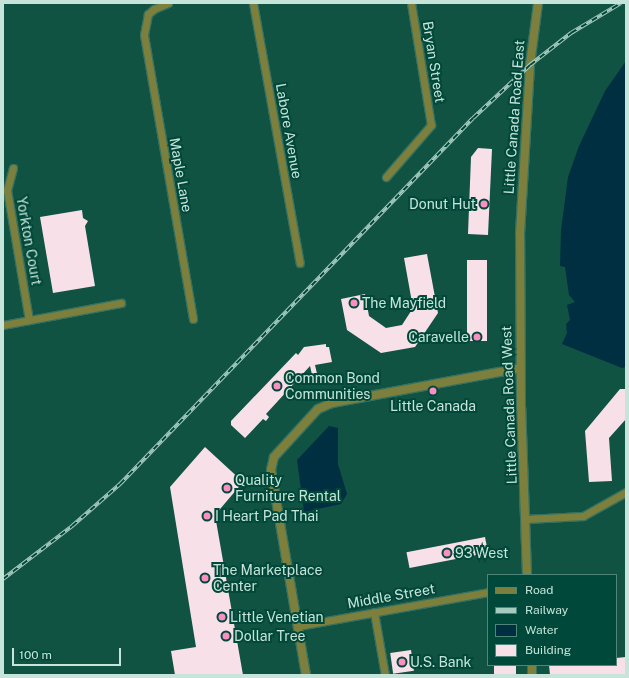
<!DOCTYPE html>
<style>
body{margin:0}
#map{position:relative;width:629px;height:678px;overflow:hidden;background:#115343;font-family:"Public Sans",sans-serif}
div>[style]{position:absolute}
.water>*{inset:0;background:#012f42}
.building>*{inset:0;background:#f8e0e9;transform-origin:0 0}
.roads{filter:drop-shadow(1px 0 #357061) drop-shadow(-1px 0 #357061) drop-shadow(0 1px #357061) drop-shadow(0 -1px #357061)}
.minor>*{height:7px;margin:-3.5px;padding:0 3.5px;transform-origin:3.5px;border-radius:3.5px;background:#7c803c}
.tertiary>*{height:8px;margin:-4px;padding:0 4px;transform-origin:4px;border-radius:4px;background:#7c803c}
.rail>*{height:3.5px;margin-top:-1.75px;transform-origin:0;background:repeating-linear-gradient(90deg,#004839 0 6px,#a5cabe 0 12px);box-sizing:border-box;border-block:1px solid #a5cabe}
.dots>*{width:11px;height:11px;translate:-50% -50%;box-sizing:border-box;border:2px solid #004839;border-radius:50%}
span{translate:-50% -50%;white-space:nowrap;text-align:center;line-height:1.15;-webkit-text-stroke:4px #004839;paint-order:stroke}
.street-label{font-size:14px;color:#c6e4d9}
.poi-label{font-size:14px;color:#c6e4d9}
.right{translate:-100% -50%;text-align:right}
.left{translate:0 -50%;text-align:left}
.frame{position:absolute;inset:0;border:4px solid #c6e4d9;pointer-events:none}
.legend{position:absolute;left:487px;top:574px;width:130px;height:92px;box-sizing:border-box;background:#004839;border:1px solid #4f8679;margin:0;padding:5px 7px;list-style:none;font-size:12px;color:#c6e4d9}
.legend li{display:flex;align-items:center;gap:8px;height:20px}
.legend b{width:20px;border:1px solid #4f8679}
.scale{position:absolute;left:12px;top:648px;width:109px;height:18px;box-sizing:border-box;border:2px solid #c6e4d9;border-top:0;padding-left:5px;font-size:12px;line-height:14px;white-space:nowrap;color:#c6e4d9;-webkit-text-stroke:3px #004839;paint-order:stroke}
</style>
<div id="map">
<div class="water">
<div style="clip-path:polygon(626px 61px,626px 367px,622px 368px,562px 344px,567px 333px,566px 324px,570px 320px,567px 305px,575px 302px,569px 295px,565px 267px,560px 266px,561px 230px,568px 177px,579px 146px,605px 91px)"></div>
<div style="clip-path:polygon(329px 426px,338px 428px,338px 464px,347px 494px,341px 504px,304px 512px,297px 460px)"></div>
</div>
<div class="building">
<div style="clip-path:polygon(478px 148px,492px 149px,488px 235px,468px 234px,471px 157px)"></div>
<div style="clip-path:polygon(82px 210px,83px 218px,88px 221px,85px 226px,95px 286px,53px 293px,40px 217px)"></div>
<div style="clip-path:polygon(427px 254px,438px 313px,415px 347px,381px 353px,347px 330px,341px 299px,365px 294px,369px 316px,386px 328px,402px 325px,413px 308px,404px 258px)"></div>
<div style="left:467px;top:260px;width:20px;height:81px"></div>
<div style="clip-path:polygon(326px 344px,326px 347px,329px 347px,332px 362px,315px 365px,318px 378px,313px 379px,310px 366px,266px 414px,269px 417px,266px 421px,263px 419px,245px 438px,231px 425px,231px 421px,296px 353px,298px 355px,304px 347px)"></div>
<div style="clip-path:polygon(620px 389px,626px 389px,626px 419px,609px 438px,612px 481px,589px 482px,585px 431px)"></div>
<div style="clip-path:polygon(205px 447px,243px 482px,215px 515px,243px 675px,175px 675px,171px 651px,196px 647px,170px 487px)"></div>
<div style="left:485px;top:537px;width:16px;height:80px;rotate:79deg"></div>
<div style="left:411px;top:650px;width:21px;height:21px;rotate:82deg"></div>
<div style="clip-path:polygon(626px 657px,626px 675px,550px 675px,549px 665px,616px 665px,616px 658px)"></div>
<div style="left:494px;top:665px;width:22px;height:10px"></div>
</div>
<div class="roads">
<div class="minor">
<div style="left:168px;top:3px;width:15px;rotate:157deg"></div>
<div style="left:154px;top:9px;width:8px;rotate:140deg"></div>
<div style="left:148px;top:14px;width:21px;rotate:101deg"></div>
<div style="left:144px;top:35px;width:288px;rotate:80.2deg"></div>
<div style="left:253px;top:3px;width:264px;rotate:79.8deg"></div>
<div style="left:13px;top:168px;width:23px;rotate:105deg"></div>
<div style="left:7px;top:190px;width:132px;rotate:80.4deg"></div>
<div style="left:386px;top:177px;width:69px;rotate:-49.1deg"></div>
<div style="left:431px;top:125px;width:124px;rotate:-99.3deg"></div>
<div style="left:3px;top:325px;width:120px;rotate:-10.6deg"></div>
<div style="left:526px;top:519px;width:57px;rotate:-3deg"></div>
<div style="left:583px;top:516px;width:49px;rotate:-29.2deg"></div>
<div style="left:374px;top:612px;width:64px;rotate:80.1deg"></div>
<div style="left:298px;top:626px;width:193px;rotate:-10.1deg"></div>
</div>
<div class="tertiary">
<div style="left:527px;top:575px;width:168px;rotate:-92deg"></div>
<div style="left:521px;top:407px;width:173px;rotate:-90.3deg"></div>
<div style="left:520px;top:234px;width:169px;rotate:-86.6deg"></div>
<div style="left:530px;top:65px;width:63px;rotate:-82.6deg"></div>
<div style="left:532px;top:665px;width:10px;rotate:90deg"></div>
<div style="left:306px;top:675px;width:208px;rotate:-99.7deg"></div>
<div style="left:271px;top:470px;width:13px;rotate:-77deg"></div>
<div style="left:274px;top:457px;width:65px;rotate:-47.5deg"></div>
<div style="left:318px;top:409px;width:15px;rotate:-23deg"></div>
<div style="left:332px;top:403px;width:191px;rotate:-10.5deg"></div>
</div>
</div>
<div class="rail">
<div style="left:3px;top:579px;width:87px;rotate:-37.5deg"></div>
<div style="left:72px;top:526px;width:64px;rotate:-41.2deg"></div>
<div style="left:120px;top:484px;width:508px;rotate:-46.04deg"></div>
<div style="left:473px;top:118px;width:78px;rotate:-42.9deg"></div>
<div style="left:530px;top:65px;width:52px;rotate:-38deg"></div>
<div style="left:571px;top:33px;width:58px;rotate:-31deg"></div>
</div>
<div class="dots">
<div style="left:484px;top:204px;background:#fc8fc1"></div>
<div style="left:354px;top:303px;background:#fc8fc1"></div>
<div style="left:477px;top:337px;background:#fc8fc1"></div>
<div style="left:277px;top:386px;background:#fc8fc1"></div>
<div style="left:433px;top:391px;background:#fc8fc1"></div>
<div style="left:227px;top:488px;background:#fc8fc1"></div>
<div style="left:207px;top:516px;background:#fc8fc1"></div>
<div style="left:447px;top:553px;background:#fc8fc1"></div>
<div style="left:205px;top:578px;background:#fc8fc1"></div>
<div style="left:222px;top:617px;background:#fc8fc1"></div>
<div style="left:226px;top:636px;background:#fc8fc1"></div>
<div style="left:402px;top:662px;background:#fc8fc1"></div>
</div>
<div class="street-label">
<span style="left:434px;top:62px;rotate:81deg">Bryan Street</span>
<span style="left:514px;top:117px;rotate:-86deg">Little Canada Road East</span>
<span style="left:289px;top:131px;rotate:80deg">Labore Avenue</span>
<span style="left:181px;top:175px;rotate:80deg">Maple Lane</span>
<span style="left:29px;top:241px;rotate:80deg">Yorkton Court</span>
<span style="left:509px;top:405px;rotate:-92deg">Little Canada Road West</span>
<span style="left:391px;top:596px;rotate:-10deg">Middle Street</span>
</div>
<div class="poi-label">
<span class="right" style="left:476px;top:204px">Donut Hut</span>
<span class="left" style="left:362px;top:303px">The Mayfield</span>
<span class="right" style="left:469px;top:337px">Caravelle</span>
<span class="left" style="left:285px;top:386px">Common Bond<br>Communities</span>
<span style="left:433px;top:406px">Little Canada</span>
<span class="left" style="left:235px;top:488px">Quality<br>Furniture Rental</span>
<span class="left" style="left:215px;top:516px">I Heart Pad Thai</span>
<span class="left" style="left:455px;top:553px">93 West</span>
<span class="left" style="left:213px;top:578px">The Marketplace<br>Center</span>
<span class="left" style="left:230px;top:617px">Little Venetian</span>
<span class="left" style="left:234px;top:636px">Dollar Tree</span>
<span class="left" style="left:410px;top:662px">U.S. Bank</span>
</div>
<div class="frame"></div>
<ul class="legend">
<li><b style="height:5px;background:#7c803c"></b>Road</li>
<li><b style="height:5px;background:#a5cabe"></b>Railway</li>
<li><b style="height:11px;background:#012f42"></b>Water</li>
<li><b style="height:11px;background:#f8e0e9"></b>Building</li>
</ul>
<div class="scale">100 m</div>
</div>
